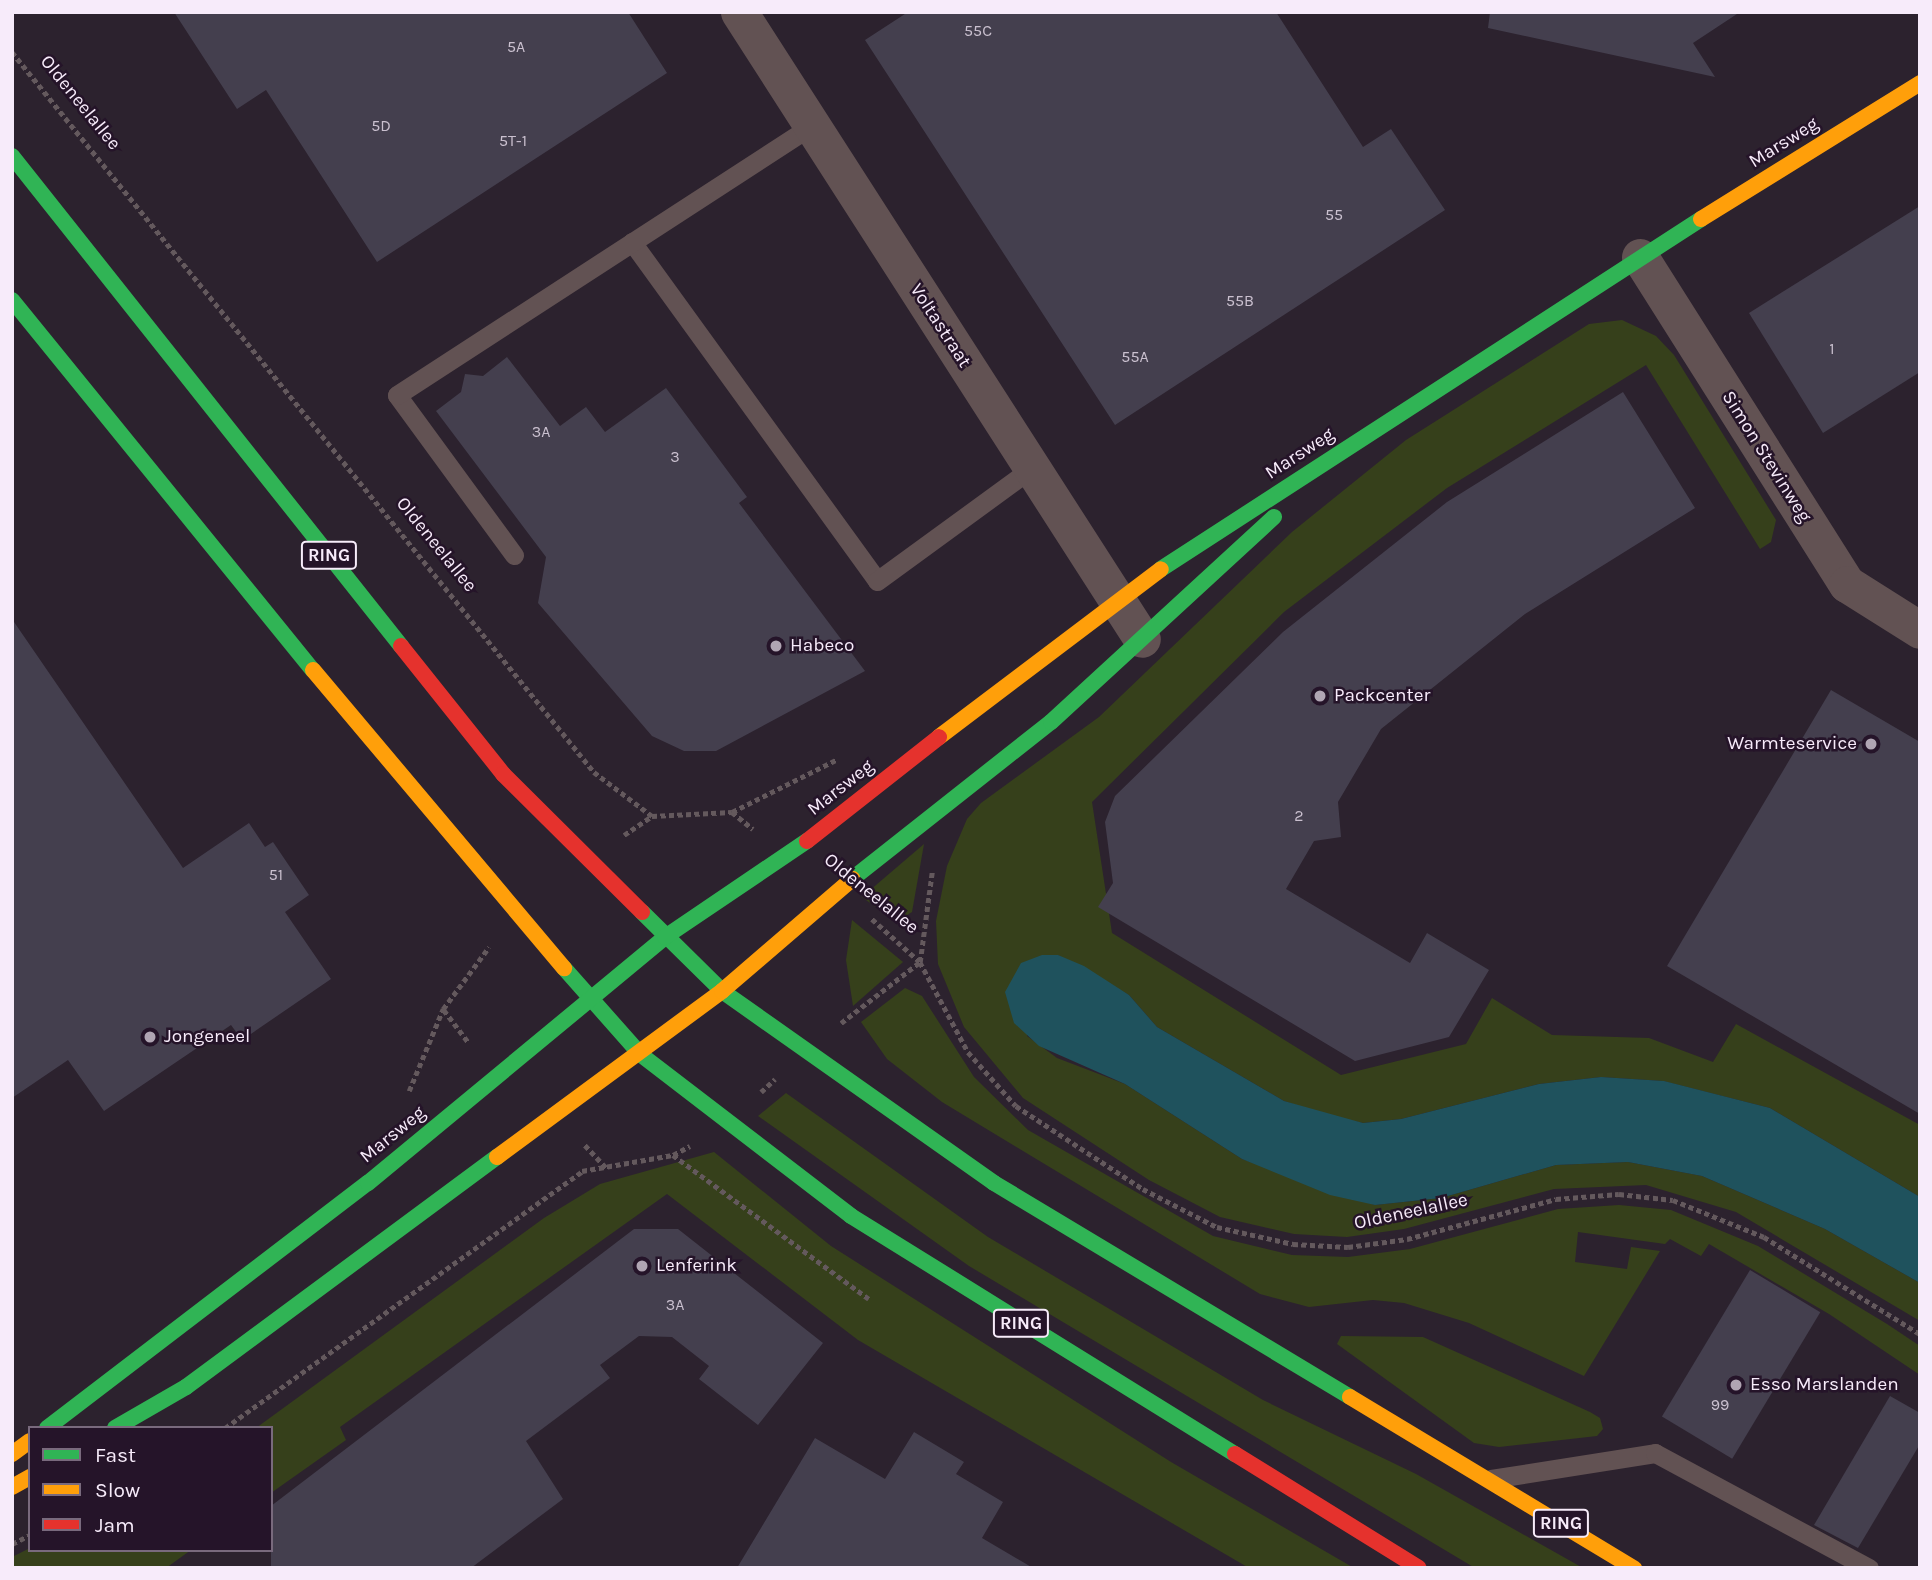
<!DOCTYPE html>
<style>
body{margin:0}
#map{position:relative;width:1932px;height:1580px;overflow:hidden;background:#2c222e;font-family:Karla,sans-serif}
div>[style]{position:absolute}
.green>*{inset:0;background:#36401b}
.water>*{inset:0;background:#1f525d}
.building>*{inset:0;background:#443f4e;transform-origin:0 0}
.path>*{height:4.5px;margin-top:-2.25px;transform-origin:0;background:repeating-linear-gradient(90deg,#64595d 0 5px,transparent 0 8.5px)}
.lane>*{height:19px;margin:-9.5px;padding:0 9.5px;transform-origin:9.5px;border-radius:9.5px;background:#625253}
.street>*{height:37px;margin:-18.5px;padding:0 18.5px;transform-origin:18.5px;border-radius:18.5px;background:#625253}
.fast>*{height:16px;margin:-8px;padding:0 8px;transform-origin:8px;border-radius:8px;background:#30b455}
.slow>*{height:16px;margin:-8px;padding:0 8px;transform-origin:8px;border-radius:8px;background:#ff9f0a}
.jam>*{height:16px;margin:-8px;padding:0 8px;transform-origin:8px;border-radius:8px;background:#e5322d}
.dots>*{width:19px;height:19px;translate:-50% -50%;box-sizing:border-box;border:4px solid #251429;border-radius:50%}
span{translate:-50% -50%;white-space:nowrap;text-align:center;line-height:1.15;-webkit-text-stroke:5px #251429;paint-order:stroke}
.number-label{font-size:16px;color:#cac0cf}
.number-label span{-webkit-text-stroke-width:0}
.shield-label span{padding:2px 5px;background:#251429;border:2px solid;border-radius:5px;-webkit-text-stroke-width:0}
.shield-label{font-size:18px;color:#f7ebfa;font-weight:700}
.street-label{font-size:19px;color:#f7ebfa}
.poi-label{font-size:19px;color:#f7ebfa}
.left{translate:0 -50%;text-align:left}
.right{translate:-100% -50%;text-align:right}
.frame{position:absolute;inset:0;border:14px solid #f7ebfa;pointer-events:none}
.legend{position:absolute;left:28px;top:1426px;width:245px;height:126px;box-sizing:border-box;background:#251429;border:2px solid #796a7d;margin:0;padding:9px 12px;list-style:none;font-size:21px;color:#f7ebfa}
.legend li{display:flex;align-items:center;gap:14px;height:35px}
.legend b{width:35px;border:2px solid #796a7d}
</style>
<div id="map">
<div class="green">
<div style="clip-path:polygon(1622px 320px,1656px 336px,1674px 355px,1776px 520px,1771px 542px,1760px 549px,1646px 365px,1447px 488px,1284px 612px,1092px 802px,1112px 933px,1341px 1075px,1466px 1044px,1492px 998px,1552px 1035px,1649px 1038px,1713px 1062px,1736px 1024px,1920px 1125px,1920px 1197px,1770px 1108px,1663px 1081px,1601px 1077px,1539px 1084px,1401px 1119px,1363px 1123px,1327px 1115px,1284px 1101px,1157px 1027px,1129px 995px,1058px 955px,1042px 955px,1027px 1036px,1057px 1058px,1125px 1084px,1242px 1159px,1375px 1205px,1441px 1198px,1556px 1165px,1628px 1162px,1702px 1176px,1825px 1229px,1920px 1283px,1920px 1321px,1736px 1212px,1646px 1185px,1554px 1189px,1404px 1229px,1347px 1237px,1294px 1234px,1220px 1217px,1149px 1180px,1023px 1098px,964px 1027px,938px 964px,936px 921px,947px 866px,967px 819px,981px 803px,1099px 717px,1292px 532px,1406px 440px,1589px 324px)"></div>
<div style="clip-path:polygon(924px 844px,912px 912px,896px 922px,862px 897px)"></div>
<div style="clip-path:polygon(852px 920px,903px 962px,853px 1006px,846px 960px)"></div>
<div style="clip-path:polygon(905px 988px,922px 996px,974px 1077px,1028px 1130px,1213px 1236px,1292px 1255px,1348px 1257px,1410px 1249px,1558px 1209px,1619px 1205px,1671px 1210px,1758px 1246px,1887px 1324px,1920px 1346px,1920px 1375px,1829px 1314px,1709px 1244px,1701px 1256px,1670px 1239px,1665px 1244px,1578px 1232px,1575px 1262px,1627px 1269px,1631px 1247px,1660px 1251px,1584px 1376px,1469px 1323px,1404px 1303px,1373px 1300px,1309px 1307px,1260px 1294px,942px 1102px,887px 1059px,861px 1022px)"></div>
<div style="clip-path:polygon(786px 1093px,988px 1237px,1263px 1400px,1416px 1474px,1583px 1568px,1475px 1568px,969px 1266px,758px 1116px)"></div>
<div style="clip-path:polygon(714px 1152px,831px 1246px,1171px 1462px,1354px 1568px,1249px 1568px,858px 1340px,667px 1194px,340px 1427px,346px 1440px,271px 1493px,271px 1428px,256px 1428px,544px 1218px,600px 1184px)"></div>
<div style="clip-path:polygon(1341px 1336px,1423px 1337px,1590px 1412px,1600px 1418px,1603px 1429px,1597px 1436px,1499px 1447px,1474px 1443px,1337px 1344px)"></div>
<div style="clip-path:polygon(30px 1548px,30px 1550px,191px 1550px,166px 1568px,12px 1568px,12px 1557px)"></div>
</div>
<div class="water">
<div style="clip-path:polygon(1042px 955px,1058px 955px,1084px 966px,1129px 995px,1157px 1027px,1284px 1101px,1363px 1123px,1401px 1119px,1539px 1084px,1601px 1077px,1664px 1081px,1770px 1108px,1920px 1197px,1920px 1283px,1825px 1229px,1702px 1176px,1628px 1162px,1556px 1165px,1441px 1198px,1375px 1205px,1330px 1195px,1242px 1159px,1125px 1084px,1039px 1046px,1014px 1023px,1005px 992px,1021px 963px)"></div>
</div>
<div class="building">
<div style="clip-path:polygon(174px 12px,628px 12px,667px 73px,377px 262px,266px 90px,237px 109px)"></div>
<div style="clip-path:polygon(908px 12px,1276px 12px,1363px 147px,1391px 129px,1445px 210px,1115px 425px,865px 40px)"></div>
<div style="clip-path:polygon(1490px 12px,1740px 12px,1693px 43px,1715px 77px,1488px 28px)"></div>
<div style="clip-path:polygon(1920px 206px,1920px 372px,1823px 433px,1749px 313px)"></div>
<div style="clip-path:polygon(507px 357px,560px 426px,586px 407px,605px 432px,666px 388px,747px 497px,739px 503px,865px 671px,716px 751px,684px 751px,652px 736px,538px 603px,546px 557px,436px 411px,461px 392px,465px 374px,483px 376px)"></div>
<div style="clip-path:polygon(1623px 392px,1695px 508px,1525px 614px,1381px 729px,1338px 802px,1341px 837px,1314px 841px,1286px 889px,1410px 963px,1427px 933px,1489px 970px,1449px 1037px,1355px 1061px,1098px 907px,1113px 883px,1105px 822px,1115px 796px,1283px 632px,1447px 502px)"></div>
<div style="clip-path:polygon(12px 619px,183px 868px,249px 823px,265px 847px,273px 842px,309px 895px,285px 912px,331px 979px,242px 1040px,231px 1025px,104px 1111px,68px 1060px,12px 1098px)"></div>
<div style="clip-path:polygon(1831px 690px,1920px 742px,1920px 1114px,1667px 966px)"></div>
<div style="clip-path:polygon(634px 1229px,678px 1229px,823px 1343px,758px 1425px,699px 1379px,709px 1366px,672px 1337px,639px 1336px,600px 1365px,610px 1378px,526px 1441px,563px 1499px,471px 1568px,271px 1568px,271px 1506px)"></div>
<div style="left:1750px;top:1270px;width:82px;height:171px;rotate:31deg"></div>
<div style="clip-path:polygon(1890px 1396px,1920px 1413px,1920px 1444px,1858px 1548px,1814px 1525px)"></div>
<div style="clip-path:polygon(914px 1432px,964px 1462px,956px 1474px,1003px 1502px,982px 1538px,1033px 1568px,737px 1568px,815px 1438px,885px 1479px)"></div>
</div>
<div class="path">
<div style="left:12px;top:52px;width:926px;rotate:51.05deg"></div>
<div style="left:594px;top:772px;width:73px;rotate:37.2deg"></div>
<div style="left:652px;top:816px;width:80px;rotate:-2.9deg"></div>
<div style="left:732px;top:812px;width:27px;rotate:39deg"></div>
<div style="left:732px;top:812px;width:116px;rotate:-26.6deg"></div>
<div style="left:624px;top:835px;width:34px;rotate:-34deg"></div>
<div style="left:872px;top:919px;width:64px;rotate:41.9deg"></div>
<div style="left:920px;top:962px;width:102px;rotate:61.9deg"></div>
<div style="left:968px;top:1052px;width:72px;rotate:48.4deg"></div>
<div style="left:1016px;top:1106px;width:152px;rotate:33.2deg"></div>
<div style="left:1143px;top:1189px;width:83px;rotate:27.2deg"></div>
<div style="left:1217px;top:1227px;width:78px;rotate:12.6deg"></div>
<div style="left:1293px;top:1244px;width:55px;rotate:3.1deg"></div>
<div style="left:1348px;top:1247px;width:60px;rotate:-7.7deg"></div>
<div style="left:1407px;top:1239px;width:154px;rotate:-15deg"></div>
<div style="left:1556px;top:1199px;width:63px;rotate:-4.5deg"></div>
<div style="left:1619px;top:1194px;width:54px;rotate:6.3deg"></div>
<div style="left:1673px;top:1200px;width:98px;rotate:22.1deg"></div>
<div style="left:1764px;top:1237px;width:184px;rotate:31.9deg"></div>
<div style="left:444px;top:1010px;width:40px;rotate:53deg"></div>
<div style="left:841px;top:1023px;width:100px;rotate:-37.7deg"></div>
<div style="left:920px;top:962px;width:91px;rotate:-82.4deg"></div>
<div style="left:409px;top:1091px;width:89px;rotate:-67.5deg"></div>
<div style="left:443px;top:1009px;width:77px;rotate:-53.4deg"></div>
<div style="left:761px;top:1092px;width:19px;rotate:-43deg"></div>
<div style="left:585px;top:1145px;width:33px;rotate:47deg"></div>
<div style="left:673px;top:1155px;width:243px;rotate:36.3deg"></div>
<div style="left:225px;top:1428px;width:440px;rotate:-35.7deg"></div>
<div style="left:582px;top:1171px;width:92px;rotate:-10deg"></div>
<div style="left:673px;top:1155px;width:19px;rotate:-28deg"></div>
<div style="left:12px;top:1544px;width:20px;rotate:-27deg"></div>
</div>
<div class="lane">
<div style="left:632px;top:242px;width:418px;rotate:54.1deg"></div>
<div style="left:877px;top:581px;width:192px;rotate:-36.1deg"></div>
<div style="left:514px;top:555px;width:198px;rotate:-126.2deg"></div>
<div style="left:397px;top:395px;width:495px;rotate:-33deg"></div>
<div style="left:1491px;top:1479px;width:166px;rotate:-9deg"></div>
<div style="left:1655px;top:1453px;width:243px;rotate:28.3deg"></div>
</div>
<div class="street">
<div style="left:739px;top:12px;width:745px;rotate:57.27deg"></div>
<div style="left:1640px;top:257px;width:387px;rotate:57.7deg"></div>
<div style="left:1847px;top:584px;width:86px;rotate:32.2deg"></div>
</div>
<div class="fast">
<div style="left:12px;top:156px;width:626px;rotate:51.55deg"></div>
<div style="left:12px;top:300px;width:477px;rotate:50.9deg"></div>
<div style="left:1161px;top:569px;width:644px;rotate:-32.95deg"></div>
<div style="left:852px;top:879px;width:253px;rotate:-38.3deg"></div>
<div style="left:1051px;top:722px;width:303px;rotate:-42.6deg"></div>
<div style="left:642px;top:912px;width:112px;rotate:44.6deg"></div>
<div style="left:722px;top:991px;width:333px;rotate:35.2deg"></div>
<div style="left:994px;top:1183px;width:415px;rotate:31deg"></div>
<div style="left:564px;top:968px;width:115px;rotate:48.5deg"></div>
<div style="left:640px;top:1054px;width:266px;rotate:37.5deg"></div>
<div style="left:851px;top:1216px;width:452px;rotate:31.8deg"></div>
<div style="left:47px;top:1428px;width:404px;rotate:-37.4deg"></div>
<div style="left:368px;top:1183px;width:386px;rotate:-39.6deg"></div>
<div style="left:665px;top:937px;width:171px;rotate:-34.1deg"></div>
<div style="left:115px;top:1428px;width:82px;rotate:-30deg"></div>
<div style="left:186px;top:1387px;width:387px;rotate:-36.5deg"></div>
</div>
<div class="slow">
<div style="left:1701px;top:219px;width:258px;rotate:-31.8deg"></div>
<div style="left:313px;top:670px;width:390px;rotate:49.9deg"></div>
<div style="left:939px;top:737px;width:278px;rotate:-37.1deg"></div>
<div style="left:497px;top:1157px;width:280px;rotate:-36.4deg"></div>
<div style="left:722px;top:991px;width:172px;rotate:-40.7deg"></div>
<div style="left:1350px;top:1397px;width:332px;rotate:31.1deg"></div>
<div style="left:12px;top:1454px;width:22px;rotate:-36deg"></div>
<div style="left:12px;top:1487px;width:21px;rotate:-29deg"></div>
</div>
<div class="jam">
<div style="left:401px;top:646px;width:164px;rotate:51.4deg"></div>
<div style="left:503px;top:774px;width:196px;rotate:44.8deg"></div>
<div style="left:807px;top:841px;width:168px;rotate:-38.2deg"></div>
<div style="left:1235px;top:1454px;width:216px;rotate:31.8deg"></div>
</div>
<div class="dots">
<div style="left:776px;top:646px;background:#b0a5b3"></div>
<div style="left:1320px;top:696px;background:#b0a5b3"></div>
<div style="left:1871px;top:744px;background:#b0a5b3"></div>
<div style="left:150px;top:1037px;background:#b0a5b3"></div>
<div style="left:642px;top:1266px;background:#b0a5b3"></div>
<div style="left:1736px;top:1385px;background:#b0a5b3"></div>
</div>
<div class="number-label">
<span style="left:978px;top:31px">55C</span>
<span style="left:516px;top:47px">5A</span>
<span style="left:381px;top:126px">5D</span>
<span style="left:513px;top:141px">5T-1</span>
<span style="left:1334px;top:215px">55</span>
<span style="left:1240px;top:301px">55B</span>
<span style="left:1832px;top:349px">1</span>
<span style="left:1135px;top:357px">55A</span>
<span style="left:541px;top:432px">3A</span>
<span style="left:675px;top:457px">3</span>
<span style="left:1299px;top:816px">2</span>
<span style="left:276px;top:875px">51</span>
<span style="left:675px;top:1305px">3A</span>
<span style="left:1720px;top:1405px">99</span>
</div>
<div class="shield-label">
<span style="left:329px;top:555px">RING</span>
<span style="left:1021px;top:1323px">RING</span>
<span style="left:1561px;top:1523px">RING</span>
</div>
<div class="street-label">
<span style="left:80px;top:103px;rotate:51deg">Oldeneelallee</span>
<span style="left:1784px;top:143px;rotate:-32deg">Marsweg</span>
<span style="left:940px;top:326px;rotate:57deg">Voltastraat</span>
<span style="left:1300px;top:454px;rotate:-33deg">Marsweg</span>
<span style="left:1766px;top:457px;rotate:58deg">Simon Stevinweg</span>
<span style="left:436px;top:545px;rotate:51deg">Oldeneelallee</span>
<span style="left:841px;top:788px;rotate:-38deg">Marsweg</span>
<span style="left:871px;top:894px;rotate:39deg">Oldeneelallee</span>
<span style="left:393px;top:1135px;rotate:-39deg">Marsweg</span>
<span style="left:1411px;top:1212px;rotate:-12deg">Oldeneelallee</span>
</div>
<div class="poi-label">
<span class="left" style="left:790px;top:646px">Habeco</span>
<span class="left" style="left:1334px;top:696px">Packcenter</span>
<span class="right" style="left:1857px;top:744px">Warmteservice</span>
<span class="left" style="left:164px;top:1037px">Jongeneel</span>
<span class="left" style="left:656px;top:1266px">Lenferink</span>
<span class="left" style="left:1750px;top:1385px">Esso Marslanden</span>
</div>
<div class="frame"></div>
<ul class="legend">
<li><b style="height:9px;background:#30b455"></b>Fast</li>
<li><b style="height:9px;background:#ff9f0a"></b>Slow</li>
<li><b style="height:9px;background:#e5322d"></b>Jam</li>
</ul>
</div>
